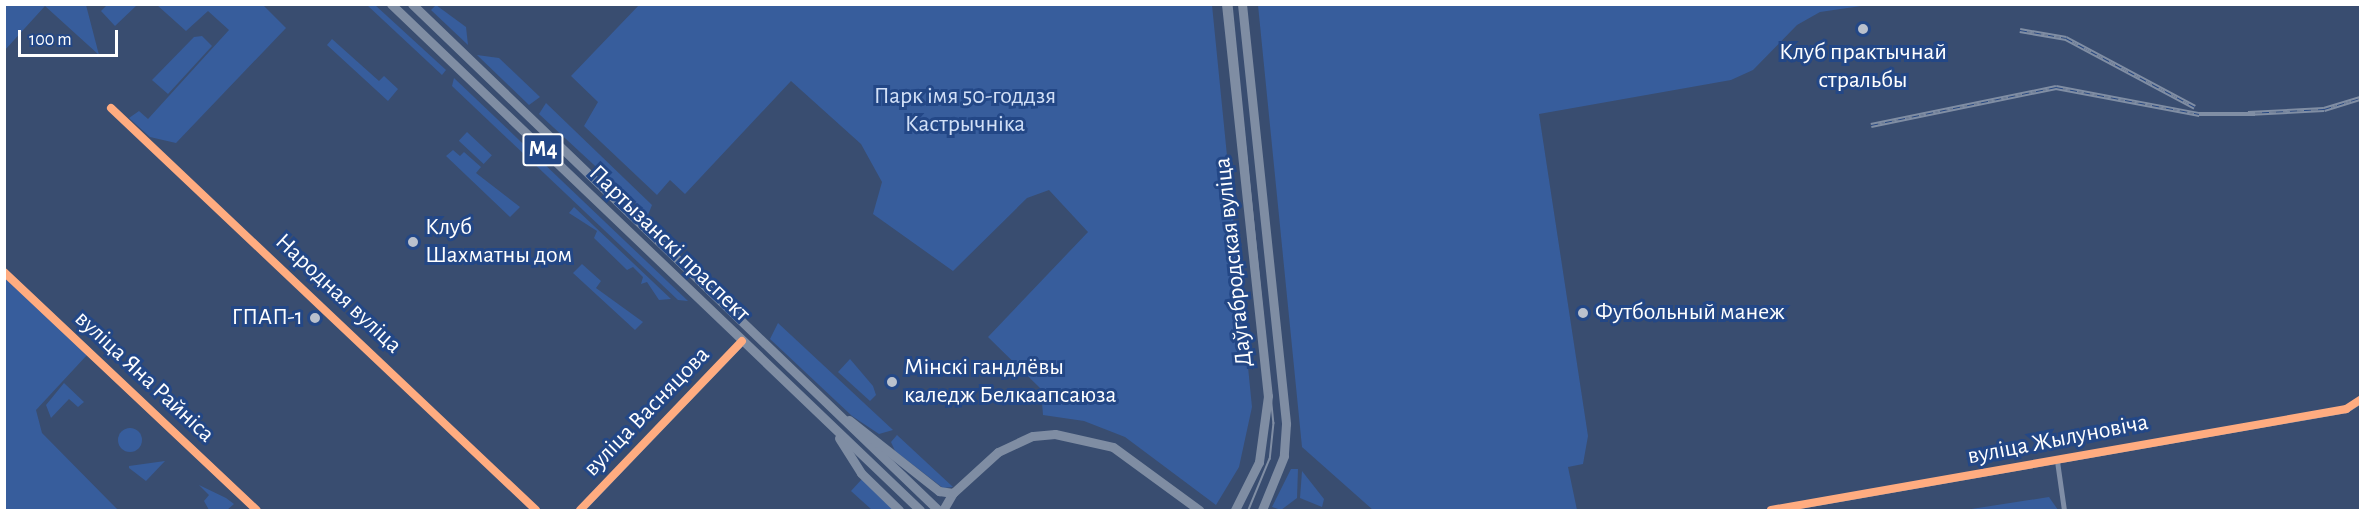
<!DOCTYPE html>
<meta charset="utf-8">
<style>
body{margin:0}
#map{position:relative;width:2365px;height:515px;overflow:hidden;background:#394d70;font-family:"Alegreya Sans",sans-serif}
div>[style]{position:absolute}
.green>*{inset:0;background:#375d9c;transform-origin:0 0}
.round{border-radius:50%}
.minor>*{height:5px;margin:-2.5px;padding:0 2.5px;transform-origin:2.5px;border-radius:2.5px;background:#808ea6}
.tertiary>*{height:7px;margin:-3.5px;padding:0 3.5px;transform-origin:3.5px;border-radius:3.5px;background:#808ea6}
.primary>*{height:9px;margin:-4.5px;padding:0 4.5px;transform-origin:4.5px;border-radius:4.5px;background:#7f8da3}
.tram>*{height:1.5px;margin:-0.75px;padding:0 0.75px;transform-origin:0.75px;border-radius:0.75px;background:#808ea4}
.rail>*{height:4.5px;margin-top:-2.25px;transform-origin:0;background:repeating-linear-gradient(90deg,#234786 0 7px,#808ea4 0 14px);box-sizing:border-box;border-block:2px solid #808ea4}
.cycleway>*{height:8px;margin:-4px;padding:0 4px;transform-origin:4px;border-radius:4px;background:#ffac80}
.dots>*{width:16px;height:16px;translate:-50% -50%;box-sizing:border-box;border:3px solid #234786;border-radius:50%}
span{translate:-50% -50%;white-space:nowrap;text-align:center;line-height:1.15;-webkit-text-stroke:6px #234786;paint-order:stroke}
.shield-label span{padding:2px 4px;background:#234786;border:2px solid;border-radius:4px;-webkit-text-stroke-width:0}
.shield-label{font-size:22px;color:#fff;font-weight:700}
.poi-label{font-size:24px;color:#fff}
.left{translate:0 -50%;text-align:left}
.right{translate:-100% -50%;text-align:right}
.park-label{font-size:24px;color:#d2e0f7}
.street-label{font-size:24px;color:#fff}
.frame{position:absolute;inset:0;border:6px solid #fff;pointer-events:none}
.scale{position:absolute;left:18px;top:30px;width:100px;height:27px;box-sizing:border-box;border:3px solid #fff;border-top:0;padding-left:8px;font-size:18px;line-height:21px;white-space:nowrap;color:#fff;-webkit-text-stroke:4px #234786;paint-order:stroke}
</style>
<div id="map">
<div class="green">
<div style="clip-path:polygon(5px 4px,86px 5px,99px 55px,45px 6px,5px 50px)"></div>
<div style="clip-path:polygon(108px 4px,137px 4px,137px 5px,115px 26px,101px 11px)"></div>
<div style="clip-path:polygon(640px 4px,1212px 5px,1252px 407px,1239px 467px,1216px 505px,1125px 437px,1084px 421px,1043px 415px,1041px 389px,988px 337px,1088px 232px,1049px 190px,1027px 198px,953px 271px,873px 214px,882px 182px,861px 144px,791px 81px,685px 194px,670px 180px,657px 195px,584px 126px,598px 102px,571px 76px)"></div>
<div style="clip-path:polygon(157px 5px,263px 5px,286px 28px,176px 143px,150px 137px,129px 118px,139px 111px,148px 119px,229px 30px,208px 11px,186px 31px)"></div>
<div style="clip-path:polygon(367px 5px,375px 5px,446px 70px,442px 75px)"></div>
<div style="clip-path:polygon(436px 5px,466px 27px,468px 45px,431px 10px)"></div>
<div style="clip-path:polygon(1258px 5px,1258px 4px,1868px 5px,1820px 12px,1797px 25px,1753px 70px,1731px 80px,1539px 114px,1588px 436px,1583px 464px,1568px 467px,1577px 510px,1373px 510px,1302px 447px)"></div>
<div style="clip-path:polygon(202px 36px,212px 46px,168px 94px,152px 80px,194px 37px)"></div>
<div style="clip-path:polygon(332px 39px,379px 81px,384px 76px,398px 89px,388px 101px,327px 45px)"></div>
<div style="clip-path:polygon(477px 55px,499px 58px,540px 97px,529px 105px)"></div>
<div style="clip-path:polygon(454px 78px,688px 301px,678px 300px,452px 86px)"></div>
<div style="clip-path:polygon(546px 103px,652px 205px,648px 215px,539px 114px)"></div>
<div style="left:467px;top:132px;width:34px;height:12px;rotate:43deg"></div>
<div style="clip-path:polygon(453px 150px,460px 156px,464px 152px,481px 167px,476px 173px,520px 207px,510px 217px,446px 156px)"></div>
<div style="clip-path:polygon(574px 207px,671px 299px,659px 300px,647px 282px,641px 284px,643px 277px,633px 267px,627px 270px,594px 238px,597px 231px,569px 213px)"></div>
<div style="clip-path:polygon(582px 264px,601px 281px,596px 288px,643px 322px,635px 330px,573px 273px)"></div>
<div style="clip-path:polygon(4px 277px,87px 355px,36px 410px,42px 433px,118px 510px,5px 510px)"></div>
<div style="clip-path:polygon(778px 323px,893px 430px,879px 434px,852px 416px,770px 339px)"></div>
<div style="clip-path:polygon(850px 359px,873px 386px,876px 395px,870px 401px,838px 372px)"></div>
<div style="clip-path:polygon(64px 383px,84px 402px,78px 407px,69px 399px,51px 418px,46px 405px)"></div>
<div class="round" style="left:118px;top:428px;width:24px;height:24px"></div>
<div style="clip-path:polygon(897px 435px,953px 487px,943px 488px,895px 451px,891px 442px)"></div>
<div style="clip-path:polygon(165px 461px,146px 481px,129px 468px,129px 466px)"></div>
<div style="clip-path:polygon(1291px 469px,1298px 469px,1297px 498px,1281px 510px,1272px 507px)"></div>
<div style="clip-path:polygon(1302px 471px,1324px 499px,1322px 507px,1300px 498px)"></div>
<div style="clip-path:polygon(862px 479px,896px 510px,872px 510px,851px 491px)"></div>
<div style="clip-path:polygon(199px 485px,226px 498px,234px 504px,227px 510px,209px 510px,204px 501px,209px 495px)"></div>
<div style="clip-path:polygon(2049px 497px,2058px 510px,1965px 510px)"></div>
</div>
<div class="minor">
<div style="left:111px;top:108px;width:585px;rotate:43.41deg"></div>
<div style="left:2057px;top:461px;width:49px;rotate:81.9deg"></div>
</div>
<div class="tertiary">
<div style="left:4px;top:272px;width:347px;rotate:43.3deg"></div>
<div style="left:580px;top:510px;width:234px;rotate:-46.2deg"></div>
<div style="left:1771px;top:510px;width:584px;rotate:-9.96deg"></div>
<div style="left:2346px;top:409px;width:17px;rotate:-33deg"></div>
</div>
<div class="primary">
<div style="left:391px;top:4px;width:732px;rotate:43.73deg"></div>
<div style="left:412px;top:4px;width:730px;rotate:43.89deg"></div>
<div style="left:1226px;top:4px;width:394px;rotate:83.9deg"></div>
<div style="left:1268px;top:396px;width:67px;rotate:97.8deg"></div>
<div style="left:1259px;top:462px;width:54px;rotate:116.6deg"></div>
<div style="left:1242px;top:4px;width:422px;rotate:84deg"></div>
<div style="left:1286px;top:424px;width:32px;rotate:94deg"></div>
<div style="left:1284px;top:456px;width:58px;rotate:112.2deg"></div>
<div style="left:849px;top:420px;width:115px;rotate:38.3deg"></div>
<div style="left:939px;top:491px;width:14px;rotate:8deg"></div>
<div style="left:839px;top:438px;width:41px;rotate:57.8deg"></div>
<div style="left:861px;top:473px;width:53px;rotate:44.2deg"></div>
<div style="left:943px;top:510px;width:20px;rotate:-60deg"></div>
<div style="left:953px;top:493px;width:61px;rotate:-42.3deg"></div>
<div style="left:998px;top:452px;width:38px;rotate:-25deg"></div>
<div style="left:1033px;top:436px;width:22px;rotate:-5deg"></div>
<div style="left:1055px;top:434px;width:59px;rotate:12.6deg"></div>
<div style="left:1113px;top:447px;width:107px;rotate:36.2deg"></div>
</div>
<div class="tram">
<div style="left:1232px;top:4px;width:421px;rotate:84.3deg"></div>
<div style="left:1274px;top:423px;width:36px;rotate:96deg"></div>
<div style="left:1270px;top:459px;width:55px;rotate:112.4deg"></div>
</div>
<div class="rail">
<div style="left:2020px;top:30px;width:47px;rotate:9.9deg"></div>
<div style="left:2066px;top:38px;width:146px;rotate:28.1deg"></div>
<div style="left:2248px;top:113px;width:76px;rotate:-3deg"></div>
<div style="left:2324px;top:109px;width:38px;rotate:-17deg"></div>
<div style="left:1871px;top:125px;width:189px;rotate:-11.6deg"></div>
<div style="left:2056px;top:87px;width:146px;rotate:10.7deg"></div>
<div style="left:2199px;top:114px;width:56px"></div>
</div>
<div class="cycleway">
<div style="left:111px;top:108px;width:585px;rotate:43.41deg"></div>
<div style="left:4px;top:272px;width:347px;rotate:43.3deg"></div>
<div style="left:580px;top:510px;width:234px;rotate:-46.2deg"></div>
<div style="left:1771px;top:510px;width:584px;rotate:-9.96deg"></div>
<div style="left:2346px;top:409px;width:17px;rotate:-33deg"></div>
</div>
<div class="dots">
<div style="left:1863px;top:29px;background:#bac1cd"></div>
<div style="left:413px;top:242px;background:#bac1cd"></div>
<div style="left:1583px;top:313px;background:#bac1cd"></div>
<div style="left:315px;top:318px;background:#bac1cd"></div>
<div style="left:892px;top:382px;background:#bac1cd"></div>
</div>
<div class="shield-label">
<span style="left:543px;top:150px">М4</span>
</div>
<div class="poi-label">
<span style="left:1863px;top:67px">Клуб практычнай<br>стральбы</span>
<span class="left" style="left:425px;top:242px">Клуб<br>Шахматны дом</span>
<span class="left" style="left:1595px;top:313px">Футбольный манеж</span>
<span class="right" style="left:303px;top:318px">ГПАП-1</span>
<span class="left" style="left:904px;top:382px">Мінскі гандлёвы<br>каледж Белкаапсаюза</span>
</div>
<div class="park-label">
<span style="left:965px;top:111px">Парк імя 50-годдзя<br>Кастрычніка</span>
</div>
<div class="street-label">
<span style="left:669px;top:244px;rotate:44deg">Партызанскі праспект</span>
<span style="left:1234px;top:262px;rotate:-96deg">Даўгабродская вуліца</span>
<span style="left:338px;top:294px;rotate:43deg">Народная вуліца</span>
<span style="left:144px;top:377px;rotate:43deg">вуліца Яна Райніса</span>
<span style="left:647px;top:412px;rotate:-46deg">вуліца Васняцова</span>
<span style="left:2058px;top:440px;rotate:-11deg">вуліца Жылуновіча</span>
</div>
<div class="frame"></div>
<div class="scale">100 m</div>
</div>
